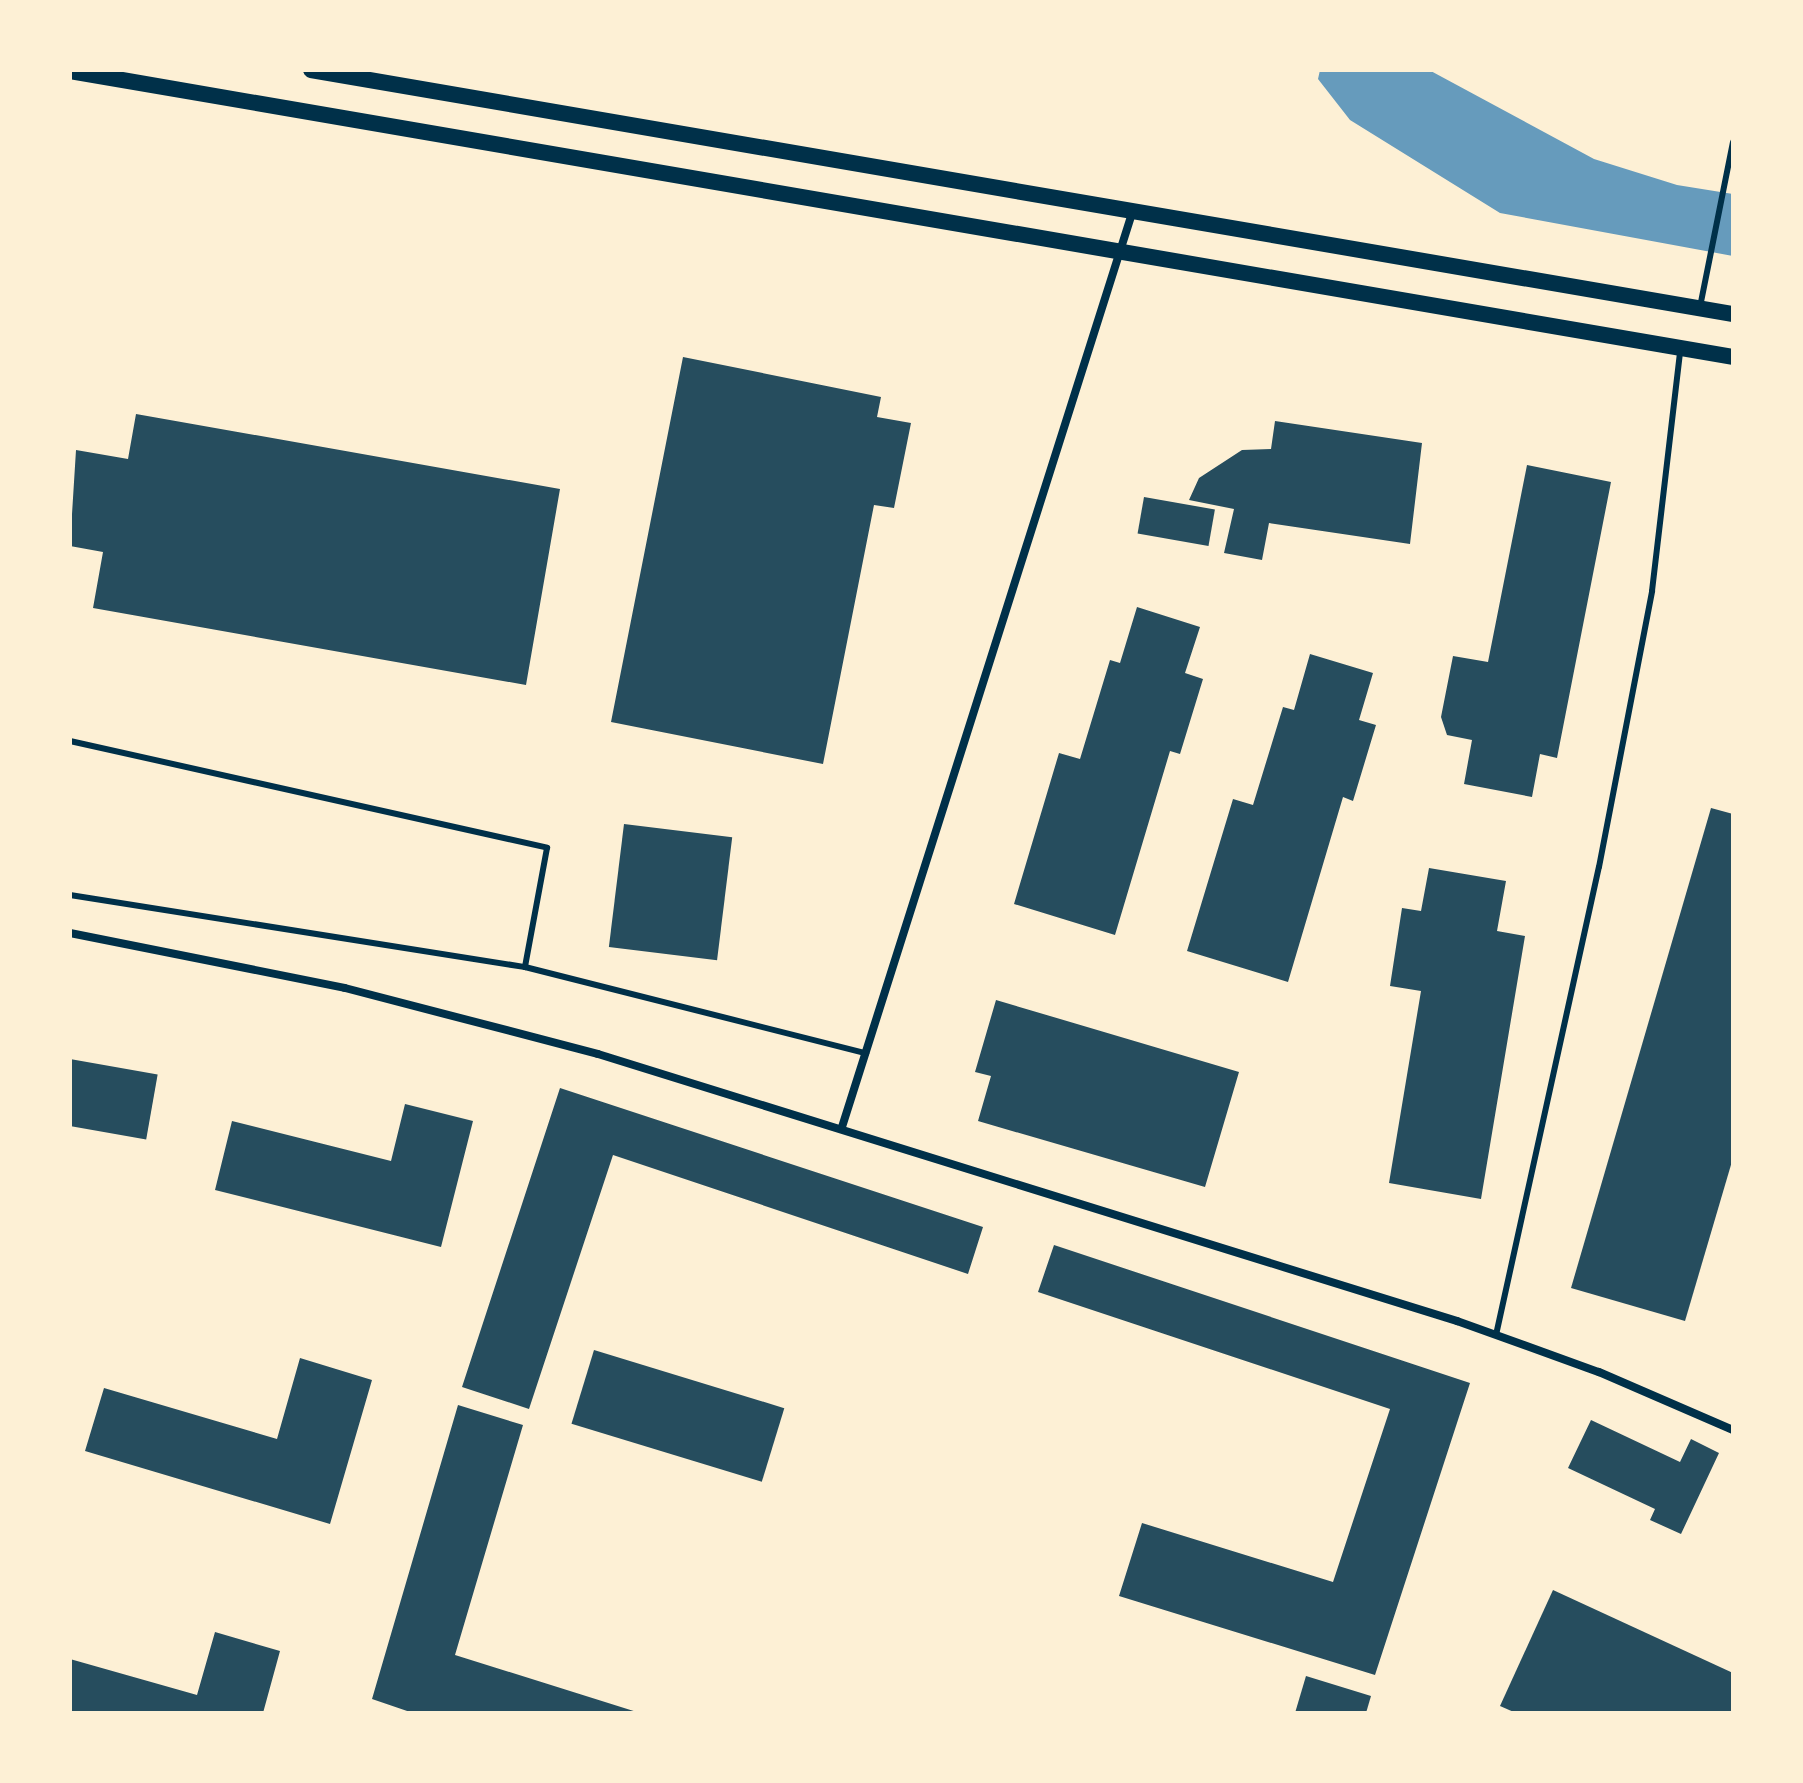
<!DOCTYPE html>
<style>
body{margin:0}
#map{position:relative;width:1803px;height:1783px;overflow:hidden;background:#fdf0d5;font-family:"Roboto Condensed",sans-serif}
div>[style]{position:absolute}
.water>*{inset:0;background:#669bbc}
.building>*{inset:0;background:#264d5e;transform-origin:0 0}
.service>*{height:6px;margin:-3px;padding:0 3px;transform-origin:3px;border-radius:3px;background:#003049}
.minor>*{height:8px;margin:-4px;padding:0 4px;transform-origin:4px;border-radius:4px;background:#003049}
.secondary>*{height:16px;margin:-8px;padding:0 8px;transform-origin:8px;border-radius:8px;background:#003049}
span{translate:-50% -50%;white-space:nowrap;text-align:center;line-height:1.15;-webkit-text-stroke:6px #fdf0d5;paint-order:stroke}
.frame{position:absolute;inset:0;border:72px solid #fdf0d5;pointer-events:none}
</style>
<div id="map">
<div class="water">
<div style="clip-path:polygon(1320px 70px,1429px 70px,1594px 159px,1677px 185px,1733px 194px,1733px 256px,1500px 213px,1350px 120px,1318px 79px)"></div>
</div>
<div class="building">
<div style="clip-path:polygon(683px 357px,881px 397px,877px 417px,911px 423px,894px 508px,874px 505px,823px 764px,611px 722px)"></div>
<div style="clip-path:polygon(136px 414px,560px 489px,526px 685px,93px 608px,103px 552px,70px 546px,76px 450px,128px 459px)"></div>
<div style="clip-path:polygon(1275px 421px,1422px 443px,1410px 544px,1269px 523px,1262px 560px,1224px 553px,1234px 509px,1189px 500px,1199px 478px,1242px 450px,1271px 449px)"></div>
<div style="clip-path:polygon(1527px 465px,1611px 482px,1557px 758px,1540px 754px,1532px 797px,1464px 784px,1472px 740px,1447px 735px,1441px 717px,1453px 656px,1488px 662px)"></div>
<div style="left:1144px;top:497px;width:72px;height:37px;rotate:10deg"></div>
<div style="clip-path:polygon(1137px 607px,1200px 627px,1185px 673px,1203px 679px,1180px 754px,1170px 751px,1115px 935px,1014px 904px,1059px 753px,1080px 759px,1110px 660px,1120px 663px)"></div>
<div style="clip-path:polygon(1310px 654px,1373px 673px,1359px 720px,1376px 725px,1353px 801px,1343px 797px,1288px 982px,1187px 951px,1233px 799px,1253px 805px,1283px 707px,1294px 710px)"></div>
<div style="clip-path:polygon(1711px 808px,1733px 814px,1733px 1158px,1685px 1321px,1571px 1288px)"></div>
<div style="left:624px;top:824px;width:109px;height:124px;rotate:7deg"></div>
<div style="clip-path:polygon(1429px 868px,1506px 881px,1497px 931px,1525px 936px,1481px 1199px,1389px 1183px,1421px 991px,1390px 986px,1402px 908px,1421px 911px)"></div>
<div style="clip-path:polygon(996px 1000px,1239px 1072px,1205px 1187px,978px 1121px,991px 1076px,975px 1072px)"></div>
<div style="left:70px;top:1059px;width:89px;height:66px;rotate:10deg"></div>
<div style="clip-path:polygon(560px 1088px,983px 1227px,968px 1274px,613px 1155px,529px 1409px,462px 1387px)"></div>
<div style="clip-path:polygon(405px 1104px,473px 1121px,441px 1247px,215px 1190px,232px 1121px,391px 1161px)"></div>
<div style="clip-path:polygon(1054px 1245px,1470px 1383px,1375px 1675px,1119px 1596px,1142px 1523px,1333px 1582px,1390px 1409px,1038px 1292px)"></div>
<div style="left:594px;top:1350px;width:199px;height:77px;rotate:17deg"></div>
<div style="clip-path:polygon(300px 1358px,372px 1380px,330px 1524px,85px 1451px,104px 1388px,277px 1439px)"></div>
<div style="clip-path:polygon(458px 1405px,523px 1425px,455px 1655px,640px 1713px,413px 1713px,372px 1699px)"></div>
<div style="clip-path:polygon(1591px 1420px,1680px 1462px,1691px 1439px,1719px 1453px,1681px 1534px,1650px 1520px,1655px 1509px,1568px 1468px)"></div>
<div style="clip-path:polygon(1553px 1590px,1733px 1673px,1733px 1713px,1516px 1713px,1500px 1706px)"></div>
<div style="clip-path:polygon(215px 1632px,280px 1651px,263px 1713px,70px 1713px,70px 1659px,197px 1695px)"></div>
<div style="clip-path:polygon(1306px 1676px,1371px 1696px,1366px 1713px,1295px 1713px)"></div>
</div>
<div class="service">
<div style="left:1700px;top:307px;width:168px;rotate:-78.7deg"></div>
<div style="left:70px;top:741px;width:489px;rotate:12.6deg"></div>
<div style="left:547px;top:848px;width:121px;rotate:100.5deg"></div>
<div style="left:70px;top:895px;width:461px;rotate:9deg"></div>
<div style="left:525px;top:967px;width:352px;rotate:14.2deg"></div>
<div style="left:1496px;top:1335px;width:479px;rotate:-77.6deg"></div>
<div style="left:1599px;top:867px;width:281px;rotate:-79.1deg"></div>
<div style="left:1652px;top:591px;width:242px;rotate:-83.3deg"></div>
</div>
<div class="minor">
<div style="left:70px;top:933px;width:280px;rotate:11.3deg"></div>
<div style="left:345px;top:988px;width:261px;rotate:14.6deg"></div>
<div style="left:598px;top:1054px;width:900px;rotate:17.27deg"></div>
<div style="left:1457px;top:1321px;width:151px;rotate:19.8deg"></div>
<div style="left:1599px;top:1372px;width:146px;rotate:23.4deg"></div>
<div style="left:842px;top:1127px;width:962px;rotate:-72.39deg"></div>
</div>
<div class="secondary">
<div style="left:311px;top:70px;width:1443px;rotate:9.74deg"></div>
<div style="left:70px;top:71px;width:1687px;rotate:9.76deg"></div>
</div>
<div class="frame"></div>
</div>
